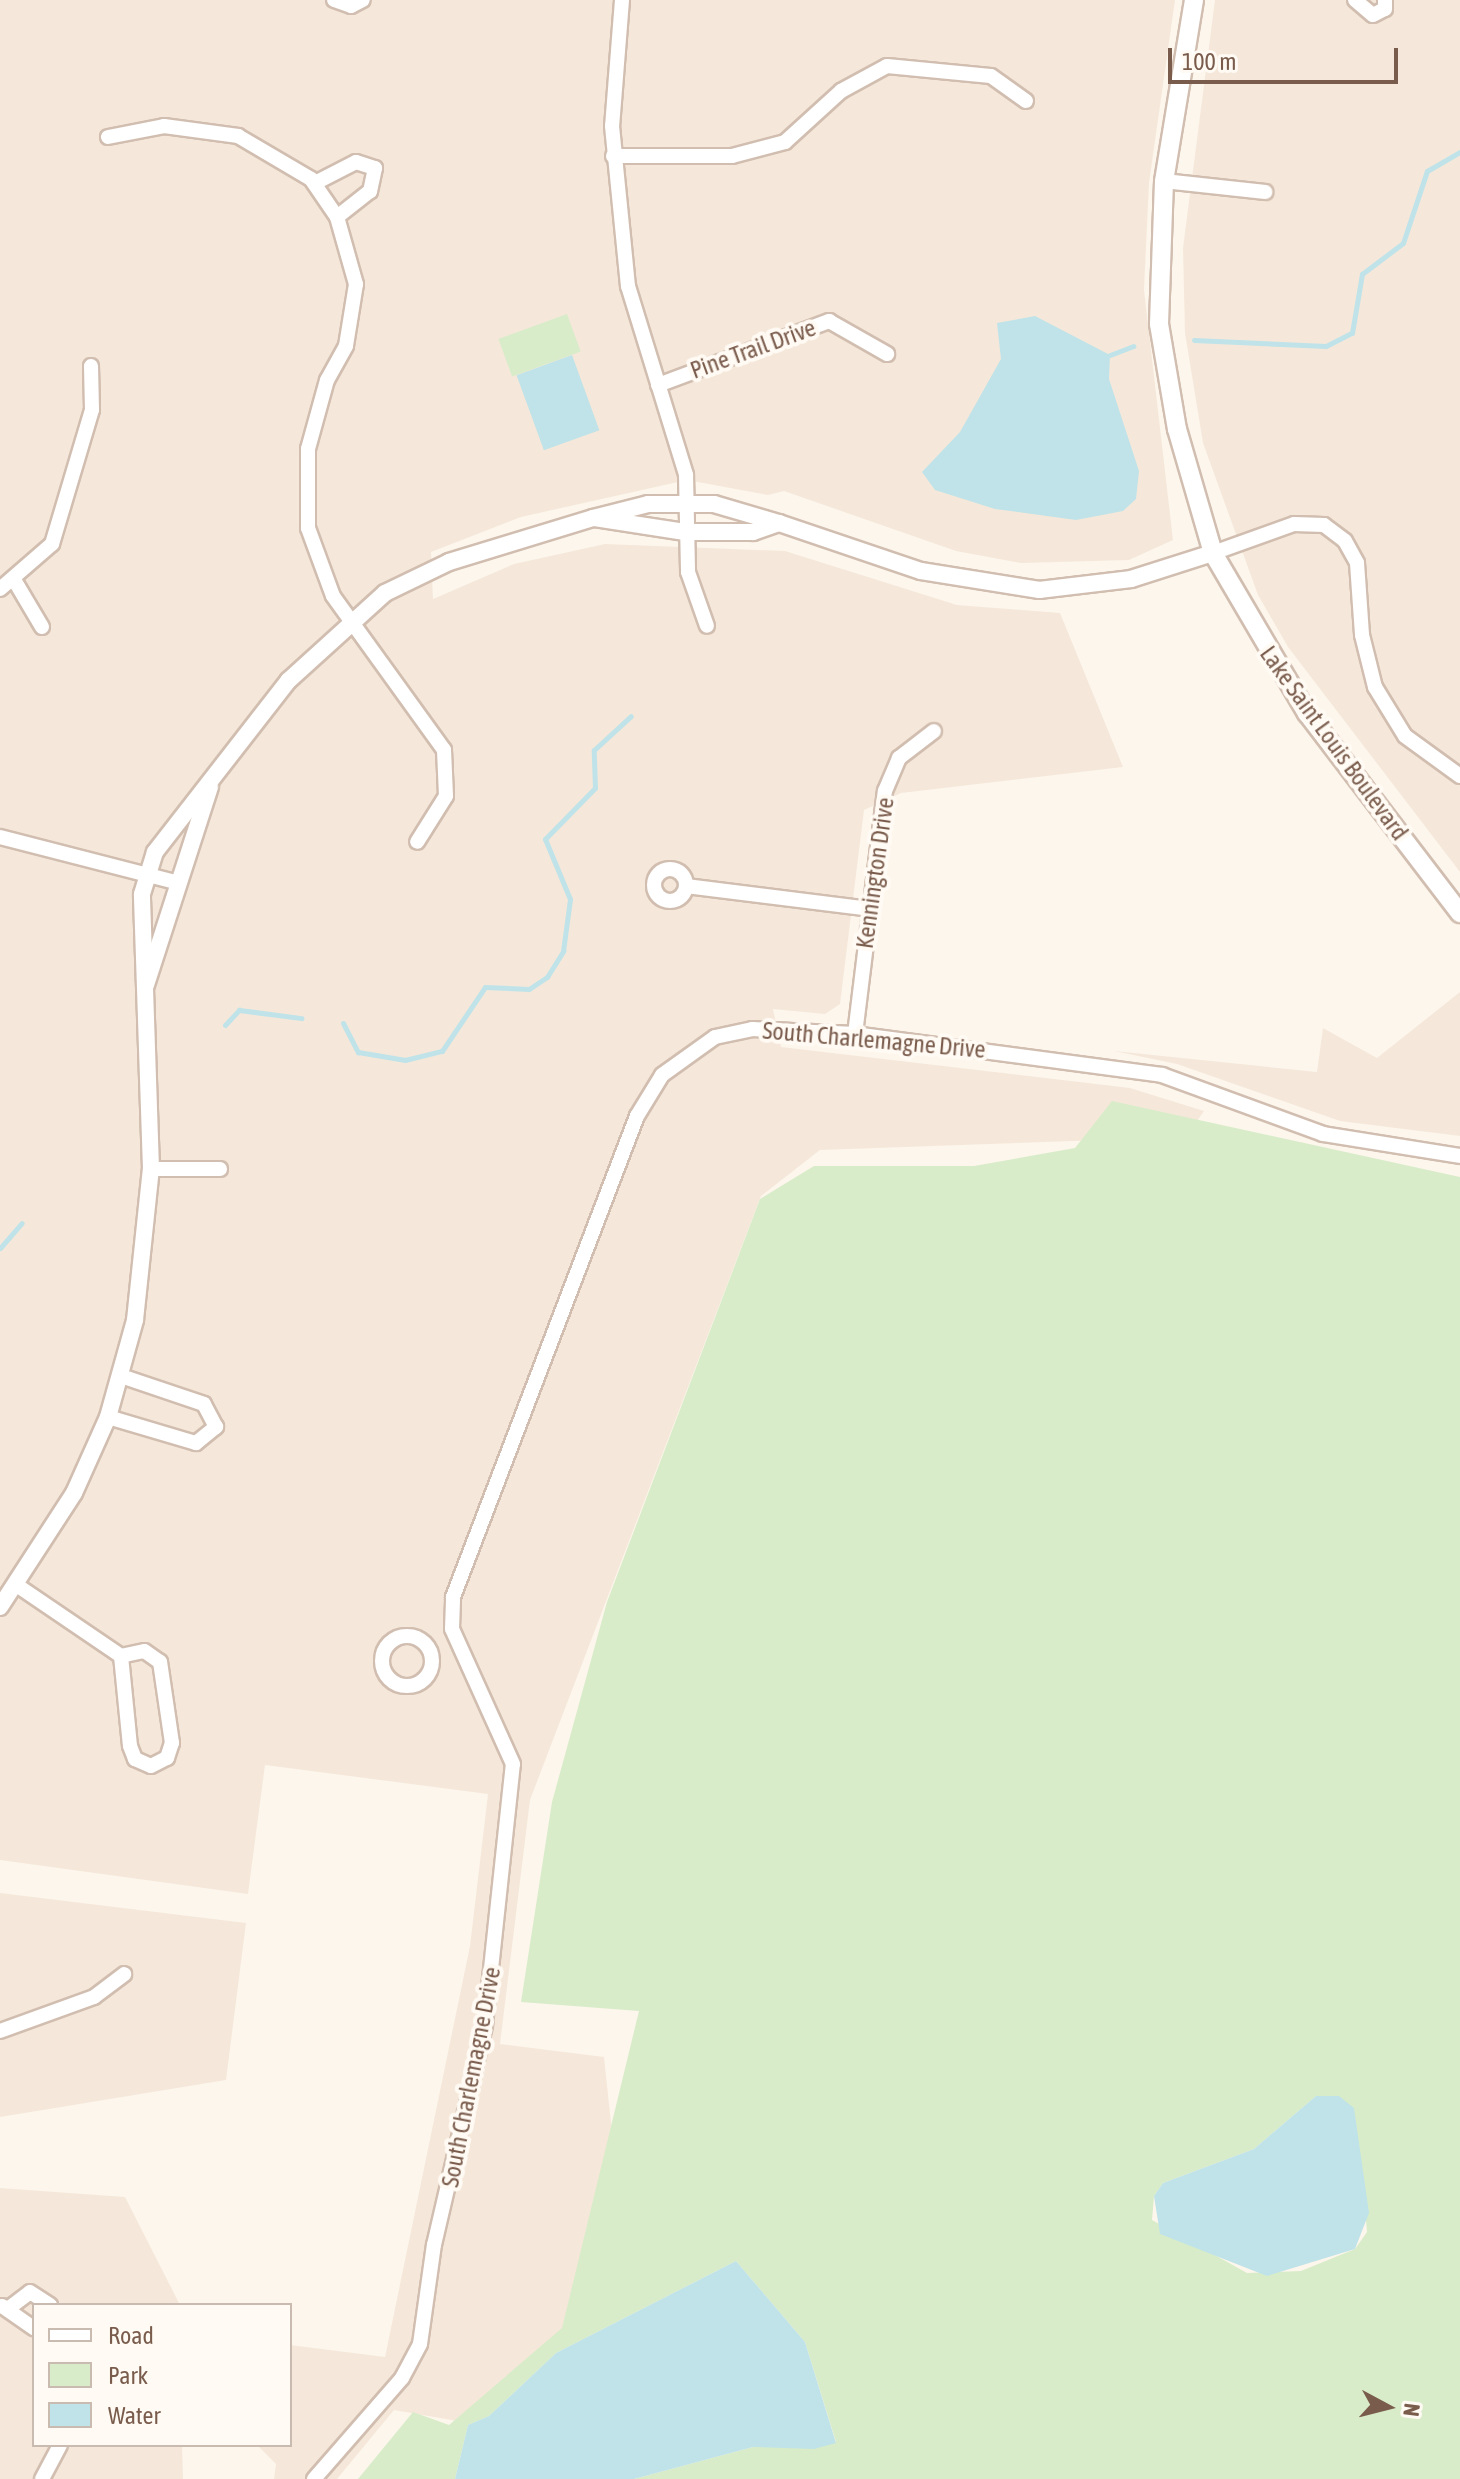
<!DOCTYPE html>
<style>
body{margin:0}
#map{position:relative;width:1460px;height:2479px;overflow:hidden;background:#fdf6ec;font-family:"Asap Condensed",sans-serif}
div>[style]{position:absolute}
.residential>*{inset:0;background:#f5e8da}
.green>*{inset:0;background:#d8ecc9;transform-origin:0 0}
.water>*{inset:0;background:#bfe3e8;transform-origin:0 0}
.stream>*{height:5px;margin:-2.5px;padding:0 2.5px;transform-origin:2.5px;border-radius:2.5px;background:#bfe3e8}
.roads{filter:drop-shadow(2px 0 #d1beb0) drop-shadow(-2px 0 #d1beb0) drop-shadow(0 2px #d1beb0) drop-shadow(0 -2px #d1beb0)}
.minor>*{height:14px;margin:-7px;padding:0 7px;transform-origin:7px;border-radius:7px;background:#fff}
.minor>.ring{margin:-7px;padding:0;box-sizing:content-box;background:none;border:14px solid #fff;border-radius:50%}
.tertiary>*{height:16px;margin:-8px;padding:0 8px;transform-origin:8px;border-radius:8px;background:#fff}
.secondary>*{height:18px;margin:-9px;padding:0 9px;transform-origin:9px;border-radius:9px;background:#fff}
span{translate:-50% -50%;white-space:nowrap;text-align:center;line-height:1.15;-webkit-text-stroke:8px #fffaf3;paint-order:stroke}
.street-label{font-size:24px;color:#7a5c4d}
.legend{position:absolute;left:32px;top:2303px;width:260px;height:144px;box-sizing:border-box;background:#fffaf3;border:2px solid #cabbb1;margin:0;padding:10px 14px;list-style:none;font-size:24px;color:#7a5c4d}
.legend li{display:flex;align-items:center;gap:16px;height:40px}
.legend b{width:40px;border:2px solid #cabbb1}
.north{position:absolute;left:1348px;top:2367px;width:80px;height:80px;-webkit-text-stroke:6px #fffaf3;paint-order:stroke;rotate:97deg;font-size:22px;font-weight:700;line-height:32px;text-align:center;color:#7a5c4d}
.north::after{content:'';display:block;margin:auto;width:28px;height:36px;background:#7a5c4d;clip-path:polygon(50% 0,100% 100%,50% 72%,0 100%)}
.scale{position:absolute;left:1168px;top:48px;width:230px;height:36px;box-sizing:border-box;border:4px solid #7a5c4d;border-top:0;padding-left:10px;font-size:24px;line-height:28px;white-space:nowrap;color:#7a5c4d;-webkit-text-stroke:6px #fffaf3;paint-order:stroke}
</style>
<div id="map">
<div class="residential">
<div style="clip-path:polygon(0 0,1175px 0,1149px 183px,1144px 290px,1173px 540px,1129px 560px,1021px 563px,956px 551px,784px 491px,768px 495px,687px 480px,521px 517px,431px 552px,433px 599px,514px 564px,605px 544px,785px 551px,957px 605px,1060px 613px,1123px 767px,901px 793px,864px 810px,840px 1004px,825px 1014px,773px 1009px,781px 1047px,1130px 1088px,1204px 1111px,1186px 1137px,820px 1150px,761px 1196px,530px 1800px,500px 2044px,604px 2057px,630px 2301px,457px 2421px,394px 2410px,337px 2479px,274px 2479px,276px 2464px,257px 2445px,290px 2445px,290px 2345px,385px 2357px,470px 1946px,488px 1794px,265px 1765px,248px 1894px,0 1860px)"></div>
<div style="clip-path:polygon(1215px 0,1460px 0,1460px 872px,1288px 647px,1258px 595px,1203px 443px,1185px 333px,1183px 248px)"></div>
<div style="clip-path:polygon(1460px 992px,1460px 1136px,1340px 1121px,1177px 1064px,1114px 1051px,1317px 1072px,1323px 1028px,1377px 1058px)"></div>
<div style="clip-path:polygon(0 1893px,246px 1923px,226px 2080px,0 2117px)"></div>
<div style="clip-path:polygon(0 2188px,125px 2197px,180px 2305px,34px 2305px,34px 2445px,182px 2445px,183px 2479px,0 2479px)"></div>
</div>
<div class="green">
<div style="left:567px;top:314px;width:40px;height:73px;rotate:70deg"></div>
<div style="clip-path:polygon(evenodd,1112px 1101px,1460px 1177px,1460px 2479px,634px 2479px,753px 2447px,836px 2442px,805px 2342px,736px 2261px,556px 2353px,489px 2416px,468px 2425px,455px 2479px,358px 2479px,413px 2412px,449px 2425px,562px 2328px,639px 2011px,521px 2002px,552px 1802px,607px 1602px,760px 1199px,814px 1166px,974px 1166px,1075px 1148px,1112px 1101px,1316px 2096px,1363px 2185px,1367px 2232px,1355px 2249px,1301px 2271px,1247px 2273px,1152px 2220px,1154px 2196px,1163px 2183px,1254px 2149px,1316px 2096px)"></div>
</div>
<div class="water">
<div style="clip-path:polygon(1035px 316px,1110px 355px,1109px 379px,1139px 471px,1136px 499px,1123px 511px,1076px 520px,995px 509px,935px 490px,922px 472px,960px 432px,1001px 359px,997px 323px)"></div>
<div style="left:572px;top:355px;width:80px;height:59px;rotate:70deg"></div>
<div style="clip-path:polygon(1316px 2096px,1339px 2096px,1354px 2108px,1369px 2213px,1355px 2249px,1267px 2276px,1160px 2234px,1154px 2196px,1163px 2183px,1254px 2149px)"></div>
<div style="clip-path:polygon(736px 2261px,805px 2342px,836px 2443px,814px 2449px,753px 2447px,634px 2479px,455px 2479px,468px 2425px,489px 2416px,556px 2353px)"></div>
</div>
<div class="stream">
<div style="left:1194px;top:340px;width:132px;rotate:2.6deg"></div>
<div style="left:1326px;top:346px;width:29px;rotate:-27deg"></div>
<div style="left:1352px;top:333px;width:60px;rotate:-80.4deg"></div>
<div style="left:1362px;top:274px;width:51px;rotate:-37.1deg"></div>
<div style="left:1403px;top:243px;width:76px;rotate:-71.6deg"></div>
<div style="left:1427px;top:171px;width:38px;rotate:-30deg"></div>
<div style="left:1110px;top:355px;width:25px;rotate:-21deg"></div>
<div style="left:343px;top:1023px;width:33px;rotate:63deg"></div>
<div style="left:358px;top:1052px;width:48px;rotate:9.7deg"></div>
<div style="left:405px;top:1060px;width:38px;rotate:-14deg"></div>
<div style="left:442px;top:1051px;width:77px;rotate:-56.1deg"></div>
<div style="left:485px;top:987px;width:44px;rotate:2.6deg"></div>
<div style="left:529px;top:989px;width:22px;rotate:-34deg"></div>
<div style="left:547px;top:977px;width:31px;rotate:-58deg"></div>
<div style="left:563px;top:951px;width:52px;rotate:-82.3deg"></div>
<div style="left:570px;top:899px;width:65px;rotate:-112.6deg"></div>
<div style="left:545px;top:839px;width:71px;rotate:-45.6deg"></div>
<div style="left:595px;top:788px;width:38px;rotate:-92deg"></div>
<div style="left:594px;top:750px;width:50px;rotate:-42.6deg"></div>
<div style="left:225px;top:1025px;width:21px;rotate:-47deg"></div>
<div style="left:239px;top:1010px;width:63px;rotate:7.4deg"></div>
<div style="left:0;top:1248px;width:33px;rotate:-49deg"></div>
</div>
<div class="roads">
<div class="minor">
<div style="left:334px;top:0;width:18px;rotate:19deg"></div>
<div style="left:351px;top:6px;width:13px;rotate:-27deg"></div>
<div style="left:622px;top:0;width:126px;rotate:94.5deg"></div>
<div style="left:612px;top:126px;width:161px;rotate:84.3deg"></div>
<div style="left:628px;top:286px;width:198px;rotate:72.9deg"></div>
<div style="left:686px;top:475px;width:97px;rotate:88.8deg"></div>
<div style="left:688px;top:572px;width:57px;rotate:70.6deg"></div>
<div style="left:1355px;top:0;width:23px;rotate:40deg"></div>
<div style="left:1373px;top:15px;width:13px;rotate:-27deg"></div>
<div style="left:1385px;top:9px;width:9px;rotate:-90deg"></div>
<div style="left:108px;top:137px;width:57px;rotate:-11.1deg"></div>
<div style="left:164px;top:126px;width:75px;rotate:7.7deg"></div>
<div style="left:238px;top:136px;width:85px;rotate:30.5deg"></div>
<div style="left:311px;top:179px;width:46px;rotate:55.6deg"></div>
<div style="left:337px;top:217px;width:70px;rotate:74.2deg"></div>
<div style="left:356px;top:284px;width:63px;rotate:99.2deg"></div>
<div style="left:346px;top:346px;width:39px;rotate:119deg"></div>
<div style="left:327px;top:380px;width:72px;rotate:105.4deg"></div>
<div style="left:308px;top:449px;width:79px;rotate:90deg"></div>
<div style="left:308px;top:528px;width:72px;rotate:69.8deg"></div>
<div style="left:333px;top:596px;width:190px;rotate:54.2deg"></div>
<div style="left:444px;top:750px;width:46px;rotate:87.5deg"></div>
<div style="left:446px;top:796px;width:54px;rotate:122.2deg"></div>
<div style="left:613px;top:156px;width:119px"></div>
<div style="left:732px;top:156px;width:55px;rotate:-14.8deg"></div>
<div style="left:785px;top:142px;width:76px;rotate:-42.3deg"></div>
<div style="left:841px;top:91px;width:52px;rotate:-28.5deg"></div>
<div style="left:887px;top:66px;width:104px;rotate:5.5deg"></div>
<div style="left:991px;top:76px;width:43px;rotate:35.5deg"></div>
<div style="left:1164px;top:181px;width:102px;rotate:6.2deg"></div>
<div style="left:315px;top:183px;width:46px;rotate:-27.1deg"></div>
<div style="left:356px;top:162px;width:20px;rotate:18deg"></div>
<div style="left:375px;top:168px;width:24px;rotate:102deg"></div>
<div style="left:370px;top:191px;width:42px;rotate:141.8deg"></div>
<div style="left:658px;top:385px;width:183px;rotate:-20.5deg"></div>
<div style="left:829px;top:321px;width:67px;rotate:29.6deg"></div>
<div style="left:1213px;top:553px;width:86px;rotate:-19.7deg"></div>
<div style="left:1294px;top:524px;width:30px;rotate:2deg"></div>
<div style="left:1324px;top:525px;width:26px;rotate:37deg"></div>
<div style="left:1345px;top:541px;width:25px;rotate:61deg"></div>
<div style="left:1357px;top:563px;width:72px;rotate:86deg"></div>
<div style="left:1362px;top:635px;width:54px;rotate:76deg"></div>
<div style="left:1375px;top:687px;width:57px;rotate:58.5deg"></div>
<div style="left:1405px;top:736px;width:68px;rotate:36deg"></div>
<div style="left:16px;top:583px;width:51px;rotate:59.4deg"></div>
<div style="left:0;top:589px;width:69px;rotate:-40.9deg"></div>
<div style="left:52px;top:544px;width:140px;rotate:-73.4deg"></div>
<div style="left:92px;top:410px;width:44px;rotate:-91.3deg"></div>
<div style="left:0;top:837px;width:181px;rotate:14.4deg"></div>
<div class="ring" style="left:654px;top:869px;width:18px;height:18px"></div>
<div style="left:686px;top:886px;width:185px;rotate:7.1deg"></div>
<div style="left:855px;top:1034px;width:245px;rotate:-83deg"></div>
<div style="left:885px;top:791px;width:36px;rotate:-67deg"></div>
<div style="left:899px;top:758px;width:44px;rotate:-37.6deg"></div>
<div style="left:151px;top:1169px;width:69px"></div>
<div style="left:108px;top:1417px;width:92px;rotate:16.5deg"></div>
<div style="left:196px;top:1443px;width:26px;rotate:-39deg"></div>
<div style="left:216px;top:1427px;width:26px;rotate:-118deg"></div>
<div style="left:204px;top:1404px;width:88px;rotate:-161.4deg"></div>
<div style="left:18px;top:1586px;width:125px;rotate:34.2deg"></div>
<div style="left:121px;top:1656px;width:90px;rotate:84.3deg"></div>
<div style="left:130px;top:1746px;width:14px;rotate:69deg"></div>
<div style="left:135px;top:1759px;width:17px;rotate:24deg"></div>
<div style="left:151px;top:1766px;width:18px;rotate:-27deg"></div>
<div style="left:167px;top:1758px;width:16px;rotate:-72deg"></div>
<div style="left:172px;top:1743px;width:82px;rotate:-98.4deg"></div>
<div style="left:160px;top:1662px;width:19px;rotate:-145deg"></div>
<div style="left:144px;top:1651px;width:24px;rotate:168deg"></div>
<div class="ring" style="left:382px;top:1636px;width:36px;height:36px"></div>
<div style="left:0;top:2031px;width:100px;rotate:-19.9deg"></div>
<div style="left:94px;top:1997px;width:38px;rotate:-37deg"></div>
<div style="left:2px;top:2306px;width:39px;rotate:35deg"></div>
<div style="left:9px;top:2308px;width:26px;rotate:-37deg"></div>
<div style="left:30px;top:2292px;width:24px;rotate:33deg"></div>
<div style="left:42px;top:2479px;width:38px;rotate:-62deg"></div>
<div style="left:314px;top:2479px;width:134px;rotate:-48.9deg"></div>
<div style="left:402px;top:2378px;width:38px;rotate:-62deg"></div>
<div style="left:420px;top:2344px;width:100px;rotate:-82deg"></div>
<div style="left:434px;top:2245px;width:226px;rotate:-76.9deg"></div>
<div style="left:485px;top:2025px;width:262px;rotate:-83.9deg"></div>
<div style="left:513px;top:1764px;width:148px;rotate:-114.3deg"></div>
<div style="left:452px;top:1629px;width:32px;rotate:-88deg"></div>
<div style="left:453px;top:1597px;width:515px;rotate:-69.07deg"></div>
<div style="left:637px;top:1116px;width:48px;rotate:-58.6deg"></div>
<div style="left:662px;top:1075px;width:65px;rotate:-35.6deg"></div>
<div style="left:715px;top:1037px;width:38px;rotate:-12deg"></div>
<div style="left:752px;top:1029px;width:103px;rotate:2.8deg"></div>
<div style="left:855px;top:1034px;width:310px;rotate:7.6deg"></div>
<div style="left:1162px;top:1075px;width:171px;rotate:20.1deg"></div>
<div style="left:1323px;top:1134px;width:139px;rotate:9.1deg"></div>
</div>
<div class="tertiary">
<div style="left:779px;top:523px;width:150px;rotate:18.7deg"></div>
<div style="left:921px;top:571px;width:120px;rotate:9.1deg"></div>
<div style="left:1039px;top:590px;width:93px;rotate:-6.8deg"></div>
<div style="left:1131px;top:579px;width:86px;rotate:-17.6deg"></div>
<div style="left:146px;top:985px;width:208px;rotate:-72.1deg"></div>
<div style="left:0;top:1607px;width:136px;rotate:-57deg"></div>
<div style="left:74px;top:1493px;width:83px;rotate:-65.9deg"></div>
<div style="left:108px;top:1417px;width:101px;rotate:-74.4deg"></div>
<div style="left:135px;top:1320px;width:152px;rotate:-84deg"></div>
<div style="left:151px;top:1169px;width:275px;rotate:-91.9deg"></div>
<div style="left:142px;top:894px;width:44px;rotate:-72.8deg"></div>
<div style="left:155px;top:852px;width:217px;rotate:-52.1deg"></div>
<div style="left:288px;top:681px;width:131px;rotate:-42.2deg"></div>
<div style="left:385px;top:593px;width:71px;rotate:-25.8deg"></div>
<div style="left:449px;top:562px;width:151px;rotate:-17deg"></div>
<div style="left:593px;top:518px;width:57px;rotate:-14.3deg"></div>
<div style="left:648px;top:504px;width:66px"></div>
<div style="left:714px;top:504px;width:68px;rotate:16.3deg"></div>
<div style="left:779px;top:523px;width:28px;rotate:161deg"></div>
<div style="left:753px;top:532px;width:68px;rotate:180deg"></div>
<div style="left:685px;top:532px;width:93px;rotate:-171.3deg"></div>
</div>
<div class="secondary">
<div style="left:1194px;top:0;width:183px;rotate:99.4deg"></div>
<div style="left:1164px;top:181px;width:143px;rotate:92deg"></div>
<div style="left:1159px;top:324px;width:107px;rotate:80.3deg"></div>
<div style="left:1177px;top:429px;width:129px;rotate:73.8deg"></div>
<div style="left:1213px;top:553px;width:186px;rotate:59.6deg"></div>
<div style="left:1307px;top:713px;width:252px;rotate:52.6deg"></div>
</div>
</div>
<div class="street-label">
<span style="left:753px;top:349px;rotate:-20deg">Pine Trail Drive</span>
<span style="left:1334px;top:743px;rotate:54deg">Lake Saint Louis Boulevard</span>
<span style="left:875px;top:873px;rotate:-82deg">Kennington Drive</span>
<span style="left:874px;top:1040px;rotate:5deg">South Charlemagne Drive</span>
<span style="left:471px;top:2077px;rotate:-79deg">South Charlemagne Drive</span>
</div>
<ul class="legend">
<li><b style="height:10px;background:#fff"></b>Road</li>
<li><b style="height:22px;background:#d8ecc9"></b>Park</li>
<li><b style="height:22px;background:#bfe3e8"></b>Water</li>
</ul>
<div class="north">N</div>
<div class="scale">100 m</div>
</div>
